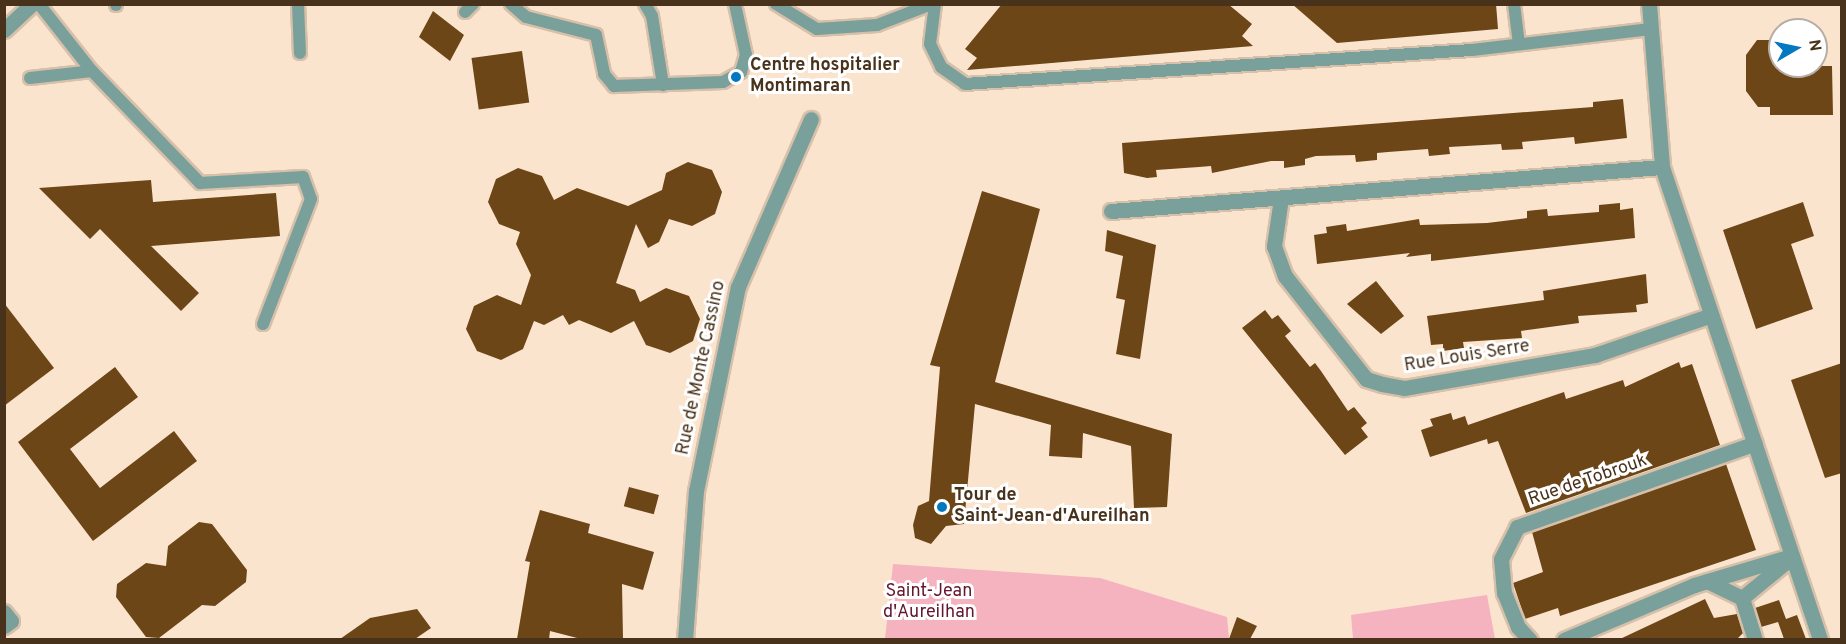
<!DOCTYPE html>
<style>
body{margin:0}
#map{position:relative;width:1846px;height:644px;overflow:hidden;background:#fbe4ce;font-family:Overpass,sans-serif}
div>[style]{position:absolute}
.green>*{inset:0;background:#f5b2bf}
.building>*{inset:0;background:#6d4617;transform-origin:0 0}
.roads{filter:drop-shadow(2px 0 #d7c0aa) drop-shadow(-2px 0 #d7c0aa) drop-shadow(0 2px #d7c0aa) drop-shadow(0 -2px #d7c0aa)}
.service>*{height:12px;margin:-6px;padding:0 6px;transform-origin:6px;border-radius:6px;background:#79a09b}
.minor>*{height:15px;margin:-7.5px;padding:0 7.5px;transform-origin:7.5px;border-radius:7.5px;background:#79a09b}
.tertiary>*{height:15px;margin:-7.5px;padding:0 7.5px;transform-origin:7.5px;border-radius:7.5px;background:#79a09b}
.dots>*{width:16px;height:16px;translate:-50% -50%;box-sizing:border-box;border:3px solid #fff;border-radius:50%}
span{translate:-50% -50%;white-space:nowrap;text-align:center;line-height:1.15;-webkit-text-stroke:6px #fff;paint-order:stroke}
.poi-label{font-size:18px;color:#48321b;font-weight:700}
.left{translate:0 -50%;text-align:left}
.street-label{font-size:18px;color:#48321b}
.park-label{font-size:18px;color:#63162e}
.frame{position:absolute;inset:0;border:6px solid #48321b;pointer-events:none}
.north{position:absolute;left:1768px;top:18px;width:60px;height:60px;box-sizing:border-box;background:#fff;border:2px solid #b6ada4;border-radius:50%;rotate:81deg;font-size:16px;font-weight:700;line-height:24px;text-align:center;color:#48321b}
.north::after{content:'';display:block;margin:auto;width:21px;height:27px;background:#0278c2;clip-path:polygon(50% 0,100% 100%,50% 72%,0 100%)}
</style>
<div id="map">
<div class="green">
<div style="clip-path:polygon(893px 564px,1100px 578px,1227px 617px,1229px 639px,885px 639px)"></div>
<div style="clip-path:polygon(1487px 595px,1495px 639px,1353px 639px,1351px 615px)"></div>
</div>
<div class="building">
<div style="clip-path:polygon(1002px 4px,1228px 4px,1252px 24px,1242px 36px,1253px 46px,967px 70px,977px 58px,965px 49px)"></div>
<div style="clip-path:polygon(1292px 4px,1496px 4px,1498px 29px,1337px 43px)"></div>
<div style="clip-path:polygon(433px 11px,464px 35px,450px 61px,419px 37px)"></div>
<div style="clip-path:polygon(1757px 40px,1780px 40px,1780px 66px,1832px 66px,1833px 115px,1770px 115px,1770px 107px,1758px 107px,1746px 91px,1746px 55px)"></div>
<div style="left:522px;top:51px;width:52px;height:51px;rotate:82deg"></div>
<div style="clip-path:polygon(1623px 99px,1627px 138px,1575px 144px,1574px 137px,1522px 142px,1523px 149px,1502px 150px,1501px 144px,1449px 147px,1450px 154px,1429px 156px,1428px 149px,1388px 152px,1377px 153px,1377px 160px,1356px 162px,1355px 155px,1316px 156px,1305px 159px,1305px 165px,1284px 168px,1284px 161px,1271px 161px,1212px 173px,1211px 166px,1199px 167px,1156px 170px,1157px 177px,1147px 178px,1124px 173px,1122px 143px,1593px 107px,1593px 102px)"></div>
<div style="clip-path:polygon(688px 162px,712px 170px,722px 192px,715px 214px,692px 226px,669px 219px,659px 242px,648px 248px,636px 224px,616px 283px,635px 290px,640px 302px,666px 288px,689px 296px,700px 319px,693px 341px,670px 353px,646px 345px,634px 321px,611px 333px,579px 320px,569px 325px,563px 315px,544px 325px,534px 321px,523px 349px,501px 360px,477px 351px,466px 329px,474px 306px,497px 295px,521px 305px,531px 275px,516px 244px,520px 232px,499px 224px,488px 202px,496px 179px,518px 168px,542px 176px,554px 200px,577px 188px,628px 206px,662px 190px,666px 173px)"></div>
<div style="clip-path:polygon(151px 180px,153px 202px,276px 193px,280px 236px,151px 246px,199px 293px,181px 311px,100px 229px,90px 239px,39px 188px)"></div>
<div style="clip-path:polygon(982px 191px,1040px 209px,995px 382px,1172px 434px,1167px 507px,1134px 508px,1131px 446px,1083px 433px,1082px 458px,1049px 456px,1051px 425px,975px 404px,964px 524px,946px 526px,931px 544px,915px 538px,913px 525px,918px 506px,929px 501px,932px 464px,940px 367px,930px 365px)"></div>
<div style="clip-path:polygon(1803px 202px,1814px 236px,1791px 244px,1813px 309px,1756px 329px,1723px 230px)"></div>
<div style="clip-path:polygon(1620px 203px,1620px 210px,1633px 208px,1635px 238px,1431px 261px,1431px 254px,1406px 257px,1410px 253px,1317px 264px,1314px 235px,1327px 233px,1326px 227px,1346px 224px,1347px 231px,1419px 219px,1420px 225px,1487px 223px,1527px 218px,1527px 211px,1536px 210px,1547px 209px,1548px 216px,1599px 212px,1599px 205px)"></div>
<div style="clip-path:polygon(1107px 230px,1156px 245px,1140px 359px,1116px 354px,1125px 300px,1116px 298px,1123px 256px,1105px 251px)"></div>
<div style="clip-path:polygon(1646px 274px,1648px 303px,1636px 305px,1637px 312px,1578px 316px,1579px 323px,1521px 331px,1522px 338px,1463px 342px,1464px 348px,1443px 351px,1443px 344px,1431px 345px,1427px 316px,1544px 300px,1543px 291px)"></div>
<div style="clip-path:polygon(1376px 281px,1404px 316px,1381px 334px,1347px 304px)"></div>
<div style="clip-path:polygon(4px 303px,54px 368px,4px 406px)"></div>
<div style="clip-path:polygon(1265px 310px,1272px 319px,1278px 315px,1291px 331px,1285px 336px,1310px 367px,1315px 363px,1321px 371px,1348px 411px,1354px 407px,1367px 423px,1361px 428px,1368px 437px,1345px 455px,1242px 328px)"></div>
<div style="clip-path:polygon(1679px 362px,1681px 368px,1692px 364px,1720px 445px,1526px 513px,1498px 441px,1488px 444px,1487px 439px,1430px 457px,1421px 430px,1433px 426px,1430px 419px,1451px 413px,1453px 420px,1465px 416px,1468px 425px,1564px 392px,1566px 399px,1623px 380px,1625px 387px)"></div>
<div style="clip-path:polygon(1842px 363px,1842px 473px,1825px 478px,1791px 380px)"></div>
<div style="clip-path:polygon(115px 367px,138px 397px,70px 449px,100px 488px,174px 431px,197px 461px,93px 541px,18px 442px)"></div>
<div style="clip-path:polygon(1726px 464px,1756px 550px,1560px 616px,1558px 608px,1525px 619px,1513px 583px,1543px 572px,1532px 532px)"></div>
<div style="left:629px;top:487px;width:31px;height:20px;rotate:15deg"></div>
<div style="clip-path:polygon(540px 510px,590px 524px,588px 533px,654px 552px,643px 590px,622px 584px,623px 639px,581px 639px,550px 631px,549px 639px,517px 639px,530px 562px,525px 561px)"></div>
<div style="clip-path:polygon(199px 522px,212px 524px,247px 570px,246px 582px,215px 606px,202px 605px,159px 638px,146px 637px,116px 597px,117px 584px,146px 563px,166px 566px,168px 546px)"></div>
<div style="clip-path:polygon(1705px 599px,1714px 618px,1737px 614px,1743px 633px,1737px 639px,1620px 639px)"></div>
<div style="clip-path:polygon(1779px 600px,1786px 619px,1797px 615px,1806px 639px,1784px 639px,1778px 622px,1761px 627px,1755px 608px)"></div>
<div style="clip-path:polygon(417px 609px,431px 628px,415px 639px,340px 639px,370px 618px)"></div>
<div style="clip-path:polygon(1237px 617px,1257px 626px,1250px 639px,1229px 639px)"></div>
</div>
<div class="roads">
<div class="service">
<div style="left:39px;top:4px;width:85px;rotate:51.7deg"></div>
<div style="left:92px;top:71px;width:156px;rotate:46deg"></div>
<div style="left:200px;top:183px;width:103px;rotate:-3.3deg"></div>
<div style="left:303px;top:177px;width:23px;rotate:70deg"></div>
<div style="left:311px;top:199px;width:134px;rotate:111deg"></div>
<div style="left:298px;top:4px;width:49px;rotate:87.7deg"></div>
<div style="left:511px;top:4px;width:20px;rotate:41deg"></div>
<div style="left:526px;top:17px;width:72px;rotate:14.4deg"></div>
<div style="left:596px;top:35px;width:40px;rotate:78deg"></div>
<div style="left:604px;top:74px;width:16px;rotate:50deg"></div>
<div style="left:614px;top:86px;width:109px;rotate:-2.1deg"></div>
<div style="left:723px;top:82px;width:21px;rotate:-29deg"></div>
<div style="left:741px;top:72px;width:18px;rotate:-74deg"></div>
<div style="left:746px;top:55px;width:52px;rotate:-102.2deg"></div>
<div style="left:645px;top:4px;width:14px;rotate:60deg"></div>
<div style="left:652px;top:16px;width:70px;rotate:80.9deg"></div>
<div style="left:776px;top:4px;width:48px;rotate:31.4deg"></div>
<div style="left:817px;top:29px;width:60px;rotate:-3.8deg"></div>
<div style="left:877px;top:25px;width:59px;rotate:-20.9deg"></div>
<div style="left:935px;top:4px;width:40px;rotate:97.1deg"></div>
<div style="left:930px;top:44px;width:25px;rotate:64deg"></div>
<div style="left:941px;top:67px;width:29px;rotate:35deg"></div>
<div style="left:965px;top:84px;width:508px;rotate:-3.84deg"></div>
<div style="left:1472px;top:50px;width:180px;rotate:-6.7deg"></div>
<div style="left:1514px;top:4px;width:40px;rotate:82.9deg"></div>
<div style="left:116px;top:5px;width:1px;rotate:-90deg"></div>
<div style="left:465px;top:12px;width:11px;rotate:-45deg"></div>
<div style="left:30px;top:78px;width:62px;rotate:-6.4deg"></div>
</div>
<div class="minor">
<div style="left:1649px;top:4px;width:164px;rotate:85.4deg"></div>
<div style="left:1662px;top:167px;width:499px;rotate:71.5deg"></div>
<div style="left:1281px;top:198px;width:49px;rotate:98.3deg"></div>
<div style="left:1274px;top:246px;width:32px;rotate:70deg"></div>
<div style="left:1285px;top:276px;width:131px;rotate:51.8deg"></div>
<div style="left:1366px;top:379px;width:17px;rotate:17deg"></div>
<div style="left:1382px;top:384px;width:22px;rotate:10deg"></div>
<div style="left:1404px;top:388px;width:194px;rotate:-9.8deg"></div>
<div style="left:1595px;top:355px;width:120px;rotate:-18.9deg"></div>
<div style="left:1111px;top:211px;width:553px;rotate:-4.57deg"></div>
<div style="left:1707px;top:581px;width:39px;rotate:26deg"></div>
<div style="left:1742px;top:598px;width:44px;rotate:72.8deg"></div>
<div style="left:1742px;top:598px;width:58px;rotate:-39.4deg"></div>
<div style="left:4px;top:612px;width:11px;rotate:52deg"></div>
<div style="left:11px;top:621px;width:9px;rotate:144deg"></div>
<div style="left:685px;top:640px;width:149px;rotate:-85.8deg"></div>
<div style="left:696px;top:491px;width:208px;rotate:-78.4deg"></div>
<div style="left:738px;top:287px;width:183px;rotate:-66.5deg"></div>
<div style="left:1530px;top:640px;width:18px;rotate:-133deg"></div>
<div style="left:1518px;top:627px;width:37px;rotate:-112deg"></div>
<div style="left:1504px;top:593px;width:34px;rotate:-95deg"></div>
<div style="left:1501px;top:559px;width:36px;rotate:-63deg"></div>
<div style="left:1517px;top:527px;width:252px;rotate:-19.4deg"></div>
<div style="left:1564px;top:640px;width:141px;rotate:-22.9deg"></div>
<div style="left:1694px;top:585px;width:101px;rotate:-16.6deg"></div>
</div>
<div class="tertiary">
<div style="left:4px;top:30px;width:38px;rotate:-43deg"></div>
</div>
</div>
<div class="dots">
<div style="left:736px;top:77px;background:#0278c2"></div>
<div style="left:942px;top:507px;background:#0278c2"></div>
</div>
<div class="poi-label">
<span class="left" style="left:750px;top:77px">Centre hospitalier<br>Montimaran</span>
<span class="left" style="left:954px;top:507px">Tour de<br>Saint-Jean-d'Aureilhan</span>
</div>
<div class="street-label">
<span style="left:1467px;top:357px;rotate:-9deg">Rue Louis Serre</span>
<span style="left:702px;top:368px;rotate:-78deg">Rue de Monte Cassino</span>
<span style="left:1588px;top:481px;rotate:-19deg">Rue de Tobrouk</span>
</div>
<div class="park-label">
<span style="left:929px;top:603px">Saint-Jean<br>d'Aureilhan</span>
</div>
<div class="frame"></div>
<div class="north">N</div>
</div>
